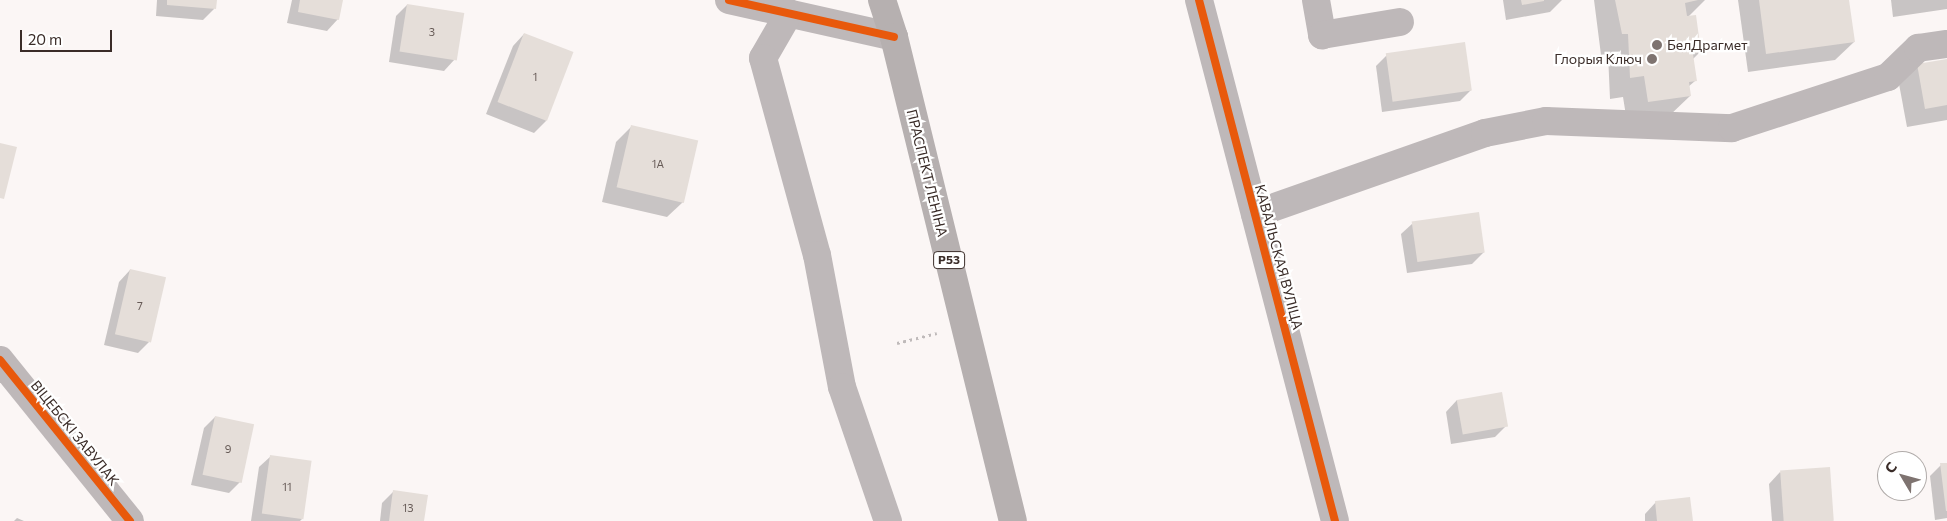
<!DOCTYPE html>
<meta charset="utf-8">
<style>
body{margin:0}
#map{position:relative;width:1947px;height:521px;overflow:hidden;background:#fbf6f5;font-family:Commissioner,sans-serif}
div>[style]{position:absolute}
.shadow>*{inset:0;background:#0003}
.building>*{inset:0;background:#e5ded9;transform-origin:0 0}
.path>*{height:3px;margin-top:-1.5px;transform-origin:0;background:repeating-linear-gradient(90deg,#bfbaba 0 2.5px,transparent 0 6.5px)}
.minor>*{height:28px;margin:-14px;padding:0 14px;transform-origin:14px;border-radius:14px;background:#beb8b9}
.major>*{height:28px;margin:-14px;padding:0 14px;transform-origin:14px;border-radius:14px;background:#b6b0b0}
.cycleway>*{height:8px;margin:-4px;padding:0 4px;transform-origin:4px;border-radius:4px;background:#e8590c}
.dots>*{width:14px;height:14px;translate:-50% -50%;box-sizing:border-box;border:2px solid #fff;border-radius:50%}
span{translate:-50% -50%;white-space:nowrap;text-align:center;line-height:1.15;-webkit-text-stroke:4.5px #fff;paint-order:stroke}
.number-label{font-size:11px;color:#665a56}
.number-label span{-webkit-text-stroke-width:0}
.shield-label span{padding:1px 4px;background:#fff;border:1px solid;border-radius:4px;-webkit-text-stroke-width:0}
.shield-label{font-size:12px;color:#3a2c28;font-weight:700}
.poi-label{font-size:14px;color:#3a2c28}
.left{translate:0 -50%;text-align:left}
.right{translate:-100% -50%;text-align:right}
.street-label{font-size:14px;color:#3a2c28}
.north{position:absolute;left:1877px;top:451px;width:50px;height:50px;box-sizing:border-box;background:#fff;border:1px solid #b0aba9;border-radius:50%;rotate:307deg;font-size:14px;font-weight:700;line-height:20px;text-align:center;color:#3a2c28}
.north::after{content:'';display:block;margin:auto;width:18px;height:22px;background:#7e7370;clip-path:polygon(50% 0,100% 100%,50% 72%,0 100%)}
.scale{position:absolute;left:20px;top:30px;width:92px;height:22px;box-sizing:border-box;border:2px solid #3a2c28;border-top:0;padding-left:6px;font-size:15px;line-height:18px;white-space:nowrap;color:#3a2c28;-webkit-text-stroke:4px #fff;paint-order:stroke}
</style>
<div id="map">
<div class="shadow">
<div style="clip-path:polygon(157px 0,215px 0,214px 9px,203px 20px,156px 16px)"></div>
<div style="clip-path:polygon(292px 0,342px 0,338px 19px,327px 31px,287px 23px)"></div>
<div style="clip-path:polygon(1503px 0,1562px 0,1550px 12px,1506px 20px)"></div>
<div style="clip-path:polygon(1594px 0,1705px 0,1688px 17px,1700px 52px,1692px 60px,1695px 81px,1688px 87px,1690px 96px,1668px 117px,1627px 122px,1623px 97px,1610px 99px,1608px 54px,1601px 55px)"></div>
<div style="clip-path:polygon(1738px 0,1848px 0,1854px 42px,1835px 60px,1748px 72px)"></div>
<div style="clip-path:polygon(1891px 0,1947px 0,1947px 9px,1893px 17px)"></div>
<div style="clip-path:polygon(407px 5px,455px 59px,444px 71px,389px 62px,396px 16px)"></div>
<div style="clip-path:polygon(524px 34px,546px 121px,534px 133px,486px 114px,513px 46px)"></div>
<div style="clip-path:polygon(1387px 55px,1471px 90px,1460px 101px,1382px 112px,1376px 66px)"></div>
<div style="clip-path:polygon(1947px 60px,1947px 120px,1907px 127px,1899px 84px,1918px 65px)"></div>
<div style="clip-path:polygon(632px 126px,683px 202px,667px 217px,602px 202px,616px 142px)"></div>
<div style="clip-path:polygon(1413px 223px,1484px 252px,1472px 264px,1407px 273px,1401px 234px)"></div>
<div style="clip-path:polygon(130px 270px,149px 342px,138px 353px,104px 345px,119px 282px)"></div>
<div style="clip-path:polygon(1457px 400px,1506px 426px,1495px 437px,1451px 444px,1446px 412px)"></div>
<div style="clip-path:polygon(215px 417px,240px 482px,229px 493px,191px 485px,204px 428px)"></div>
<div style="clip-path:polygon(271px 456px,302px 519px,300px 521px,251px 521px,259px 467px)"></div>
<div style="clip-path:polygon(1947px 464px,1947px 518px,1935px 520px,1930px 476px,1941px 465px)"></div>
<div style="clip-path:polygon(1780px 472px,1833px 521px,1772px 521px,1769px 484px)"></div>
<div style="clip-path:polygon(393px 492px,423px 521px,380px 521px,382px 503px)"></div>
<div style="clip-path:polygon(1656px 502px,1691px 521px,1645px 521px,1645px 514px)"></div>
<div style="clip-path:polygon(17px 518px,24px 521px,14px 521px)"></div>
</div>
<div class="building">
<div style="clip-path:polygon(167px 0,217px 0,216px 9px,167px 5px)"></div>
<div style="clip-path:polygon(300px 0,343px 0,339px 20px,298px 12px)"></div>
<div style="clip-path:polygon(1521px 0,1544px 0,1544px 1px,1522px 5px)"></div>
<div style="clip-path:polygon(1615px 0,1698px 0,1685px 3px,1687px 16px,1696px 15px,1701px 52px,1693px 54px,1697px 81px,1689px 82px,1691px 96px,1648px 102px,1644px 76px,1630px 78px,1628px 34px,1622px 34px)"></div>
<div style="clip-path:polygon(1759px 0,1849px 0,1855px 42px,1766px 54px)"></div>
<div style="left:407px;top:4px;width:58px;height:48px;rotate:9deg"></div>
<div style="left:524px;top:33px;width:53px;height:74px;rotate:21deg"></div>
<div style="left:1465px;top:42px;width:49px;height:80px;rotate:82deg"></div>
<div style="clip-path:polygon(1947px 59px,1947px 105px,1925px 109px,1917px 64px)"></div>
<div style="left:631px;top:125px;width:69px;height:64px;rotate:13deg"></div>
<div style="clip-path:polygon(0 143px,17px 147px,4px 199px,0 198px)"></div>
<div style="left:1479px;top:212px;width:41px;height:68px;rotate:82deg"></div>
<div style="left:130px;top:269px;width:37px;height:67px;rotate:13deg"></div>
<div style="left:1502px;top:392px;width:35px;height:46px;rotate:80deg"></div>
<div style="left:215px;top:416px;width:40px;height:60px;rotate:12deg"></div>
<div style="left:270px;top:455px;width:42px;height:59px;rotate:8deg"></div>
<div style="clip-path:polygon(1940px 463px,1947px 463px,1947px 511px,1946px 511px)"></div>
<div style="left:1830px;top:467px;width:54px;height:50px;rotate:86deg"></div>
<div style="clip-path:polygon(393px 490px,428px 495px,424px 521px,389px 521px)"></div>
<div style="clip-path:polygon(1690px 497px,1693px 521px,1657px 521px,1655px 501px)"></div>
</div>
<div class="path">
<div style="left:897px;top:343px;width:41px;rotate:-14deg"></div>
</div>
<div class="minor">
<div style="left:729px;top:0;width:169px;rotate:12.6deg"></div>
<div style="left:1199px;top:0;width:538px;rotate:75.37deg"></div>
<div style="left:1316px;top:0;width:36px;rotate:80deg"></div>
<div style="left:1322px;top:35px;width:79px;rotate:-9.5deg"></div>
<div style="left:789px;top:13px;width:52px;rotate:120deg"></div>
<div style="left:763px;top:58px;width:204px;rotate:74.7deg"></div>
<div style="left:817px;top:255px;width:134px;rotate:79.3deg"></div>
<div style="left:842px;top:387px;width:142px;rotate:71.1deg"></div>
<div style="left:1255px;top:214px;width:244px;rotate:-19.4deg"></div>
<div style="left:1485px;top:133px;width:62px;rotate:-11.1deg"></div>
<div style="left:1546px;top:121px;width:186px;rotate:2.2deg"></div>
<div style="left:1732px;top:128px;width:164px;rotate:-18.1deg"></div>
<div style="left:1888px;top:77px;width:42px;rotate:-44deg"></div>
<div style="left:1918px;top:48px;width:29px;rotate:-8deg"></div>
<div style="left:0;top:360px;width:207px;rotate:51.1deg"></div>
</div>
<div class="major">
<div style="left:882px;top:0;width:39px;rotate:72deg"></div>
<div style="left:894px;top:37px;width:498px;rotate:76.2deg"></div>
</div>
<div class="cycleway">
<div style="left:729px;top:0;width:169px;rotate:12.6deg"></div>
<div style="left:1199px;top:0;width:538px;rotate:75.37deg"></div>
<div style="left:0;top:360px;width:207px;rotate:51.1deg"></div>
</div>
<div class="dots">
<div style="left:1657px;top:45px;background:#7e7370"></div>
<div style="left:1652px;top:59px;background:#7e7370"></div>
</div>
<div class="number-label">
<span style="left:432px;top:32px">3</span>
<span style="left:535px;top:77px">1</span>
<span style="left:658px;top:164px">1А</span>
<span style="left:140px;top:306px">7</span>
<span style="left:228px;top:449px">9</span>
<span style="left:287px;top:487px">11</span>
<span style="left:408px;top:508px">13</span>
</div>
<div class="shield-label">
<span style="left:949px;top:260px">Р53</span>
</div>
<div class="poi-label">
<span class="left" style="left:1667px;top:45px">БелДрагмет</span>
<span class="right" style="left:1642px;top:59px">Глорыя Ключ</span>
</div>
<div class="street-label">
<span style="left:927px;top:173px;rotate:76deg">ПРАСПЕКТ ЛЕНІНА</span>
<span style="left:1279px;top:257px;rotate:75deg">КАВАЛЬСКАЯ ВУЛІЦА</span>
<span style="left:75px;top:433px;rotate:51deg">ВІЦЕБСКІ ЗАВУЛАК</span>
</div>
<div class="north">С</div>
<div class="scale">20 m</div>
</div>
